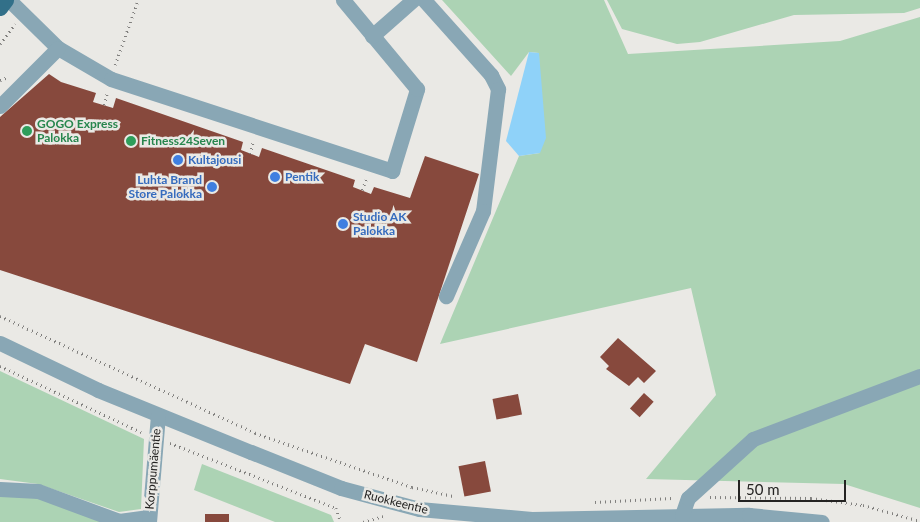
<!DOCTYPE html>
<meta charset="utf-8">
<style>
body{margin:0}
#map{position:relative;width:920px;height:522px;overflow:hidden;background:#eae9e5;font-family:Lato,sans-serif}
div>[style]{position:absolute}
.green>*{inset:0;background:#acd3b4}
.water>*{inset:0;background:#8fd2f9}
.building>*{inset:0;background:#87493d;transform-origin:0 0}
.path>*{height:2.5px;margin-top:-1.25px;transform-origin:0;background:repeating-linear-gradient(90deg,#81807e 0 1px,transparent 0 5px)}
.minor>*{height:15px;margin:-7.5px;padding:0 7.5px;transform-origin:7.5px;border-radius:7.5px;background:#89a7b5}
.major>*{height:15px;margin:-7.5px;padding:0 7.5px;transform-origin:7.5px;border-radius:7.5px;background:#327089}
.dots>*{width:14px;height:14px;translate:-50% -50%;box-sizing:border-box;border:2px solid #eae9e5;border-radius:50%}
span{translate:-50% -50%;white-space:nowrap;text-align:center;line-height:1.15;-webkit-text-stroke:5px #eae9e5;paint-order:stroke}
.leisure-label{font-size:12px;color:#27864d;font-weight:700}
.left{translate:0 -50%;text-align:left}
.shop-label{font-size:12px;color:#366cbe;font-weight:700}
.right{translate:-100% -50%;text-align:right}
.street-label{font-size:12px;color:#242322}
.scale{position:absolute;left:738px;top:480px;width:108px;height:22px;box-sizing:border-box;border:2px solid #242322;border-top:0;padding-left:6px;font-size:15px;line-height:18px;white-space:nowrap;color:#242322;-webkit-text-stroke:4px #eae9e5;paint-order:stroke}
</style>
<div id="map">
<div class="green">
<div style="clip-path:polygon(442px 0,604px 0,628px 54px,840px 41px,920px 17px,920px 508px,844px 484px,646px 479px,716px 395px,691px 288px,440px 344px,519px 156px,540px 153px,539px 53px,529px 52px,511px 76px)"></div>
<div style="clip-path:polygon(607px 0,920px 0,920px 8px,904px 13px,794px 15px,700px 42px,677px 44px,622px 29px)"></div>
<div style="clip-path:polygon(0 371px,144px 439px,141px 509px,119px 512px,38px 484px,0 479px)"></div>
<div style="clip-path:polygon(202px 464px,331px 515px,334px 522px,275px 522px,194px 490px)"></div>
<div style="clip-path:polygon(0 495px,37px 496px,105px 522px,0 522px)"></div>
</div>
<div class="water">
<div style="clip-path:polygon(529px 52px,539px 53px,546px 138px,540px 153px,519px 156px,506px 141px)"></div>
</div>
<div class="building">
<div style="clip-path:polygon(49px 74px,61px 82px,96px 93px,93px 102px,113px 108px,116px 98px,243px 142px,241px 150px,259px 157px,262px 148px,355px 180px,353px 187px,371px 194px,374px 187px,410px 198px,425px 156px,479px 174px,417px 362px,365px 344px,350px 384px,0 270px,0 117px)"></div>
<div style="clip-path:polygon(618px 338px,656px 371px,644px 383px,638px 377px,629px 386px,606px 369px,609px 366px,600px 357px)"></div>
<div style="left:644px;top:393px;width:13px;height:21px;rotate:42deg"></div>
<div style="left:518px;top:394px;width:21px;height:26px;rotate:79deg"></div>
<div style="left:485px;top:461px;width:31px;height:27px;rotate:79deg"></div>
<div style="left:229px;top:514px;width:8px;height:24px;rotate:90deg"></div>
</div>
<div class="path">
<div style="left:0;top:44px;width:25px;rotate:-53deg"></div>
<div style="left:115px;top:65px;width:69px;rotate:-70.5deg"></div>
<div style="left:0;top:80px;width:9px;rotate:-21deg"></div>
<div style="left:104px;top:105px;width:12px;rotate:-76deg"></div>
<div style="left:250px;top:154px;width:13px;rotate:-77deg"></div>
<div style="left:362px;top:190px;width:14px;rotate:-69deg"></div>
<div style="left:0;top:316px;width:281px;rotate:24.6deg"></div>
<div style="left:255px;top:433px;width:166px;rotate:19deg"></div>
<div style="left:412px;top:487px;width:42px;rotate:12.4deg"></div>
<div style="left:0;top:366px;width:156px;rotate:25.1deg"></div>
<div style="left:170px;top:443px;width:178px;rotate:21.4deg"></div>
<div style="left:336px;top:508px;width:15px;rotate:70deg"></div>
<div style="left:710px;top:497px;width:101px;rotate:0.6deg"></div>
<div style="left:811px;top:498px;width:52px;rotate:7.7deg"></div>
<div style="left:863px;top:505px;width:59px;rotate:15.7deg"></div>
<div style="left:595px;top:502px;width:77px;rotate:-3deg"></div>
<div style="left:363px;top:522px;width:22px;rotate:-16deg"></div>
</div>
<div class="minor">
<div style="left:9px;top:0;width:69px;rotate:44.4deg"></div>
<div style="left:58px;top:48px;width:61px;rotate:30.3deg"></div>
<div style="left:111px;top:79px;width:296px;rotate:18.1deg"></div>
<div style="left:392px;top:171px;width:86px;rotate:-73deg"></div>
<div style="left:417px;top:89px;width:116px;rotate:-129.7deg"></div>
<div style="left:424px;top:0;width:101px;rotate:48.2deg"></div>
<div style="left:491px;top:75px;width:16px;rotate:63deg"></div>
<div style="left:498px;top:89px;width:123px;rotate:97deg"></div>
<div style="left:483px;top:211px;width:93px;rotate:113.5deg"></div>
<div style="left:372px;top:36px;width:55px;rotate:-41.3deg"></div>
<div style="left:0;top:106px;width:82px;rotate:-45deg"></div>
<div style="left:0;top:343px;width:109px;rotate:25.6deg"></div>
<div style="left:98px;top:390px;width:165px;rotate:22.1deg"></div>
<div style="left:251px;top:452px;width:97px;rotate:21.8deg"></div>
<div style="left:341px;top:488px;width:81px;rotate:15.1deg"></div>
<div style="left:419px;top:509px;width:113px;rotate:5.1deg"></div>
<div style="left:532px;top:519px;width:217px;rotate:-1.1deg"></div>
<div style="left:749px;top:515px;width:73px;rotate:5.5deg"></div>
<div style="left:0;top:489px;width:38px;rotate:3deg"></div>
<div style="left:38px;top:491px;width:86px;rotate:20.3deg"></div>
<div style="left:119px;top:521px;width:30px;rotate:-8deg"></div>
<div style="left:682px;top:515px;width:18px;rotate:-71deg"></div>
<div style="left:688px;top:498px;width:88px;rotate:-42.2deg"></div>
<div style="left:753px;top:439px;width:178px;rotate:-20.7deg"></div>
<div style="left:149px;top:522px;width:107px;rotate:-85.2deg"></div>
</div>
<div class="major">
<div style="left:0;top:8px;width:10px;rotate:-53deg"></div>
</div>
<div class="dots">
<div style="left:27px;top:131px;background:#2e9e5b"></div>
<div style="left:131px;top:141px;background:#2e9e5b"></div>
<div style="left:178px;top:160px;background:#3f7fe0"></div>
<div style="left:275px;top:177px;background:#3f7fe0"></div>
<div style="left:212px;top:187px;background:#3f7fe0"></div>
<div style="left:343px;top:224px;background:#3f7fe0"></div>
</div>
<div class="leisure-label">
<span class="left" style="left:37px;top:131px">GOGO Express<br>Palokka</span>
<span class="left" style="left:141px;top:141px">Fitness24Seven</span>
</div>
<div class="shop-label">
<span class="left" style="left:188px;top:160px">Kultajousi</span>
<span class="left" style="left:285px;top:177px">Pentik</span>
<span class="right" style="left:202px;top:187px">Luhta Brand<br>Store Palokka</span>
<span class="left" style="left:353px;top:224px">Studio AK<br>Palokka</span>
</div>
<div class="street-label">
<span style="left:153px;top:469px;rotate:-85deg">Korppumäentie</span>
<span style="left:396px;top:502px;rotate:14deg">Ruokkeentie</span>
</div>
<div class="scale">50 m</div>
</div>
